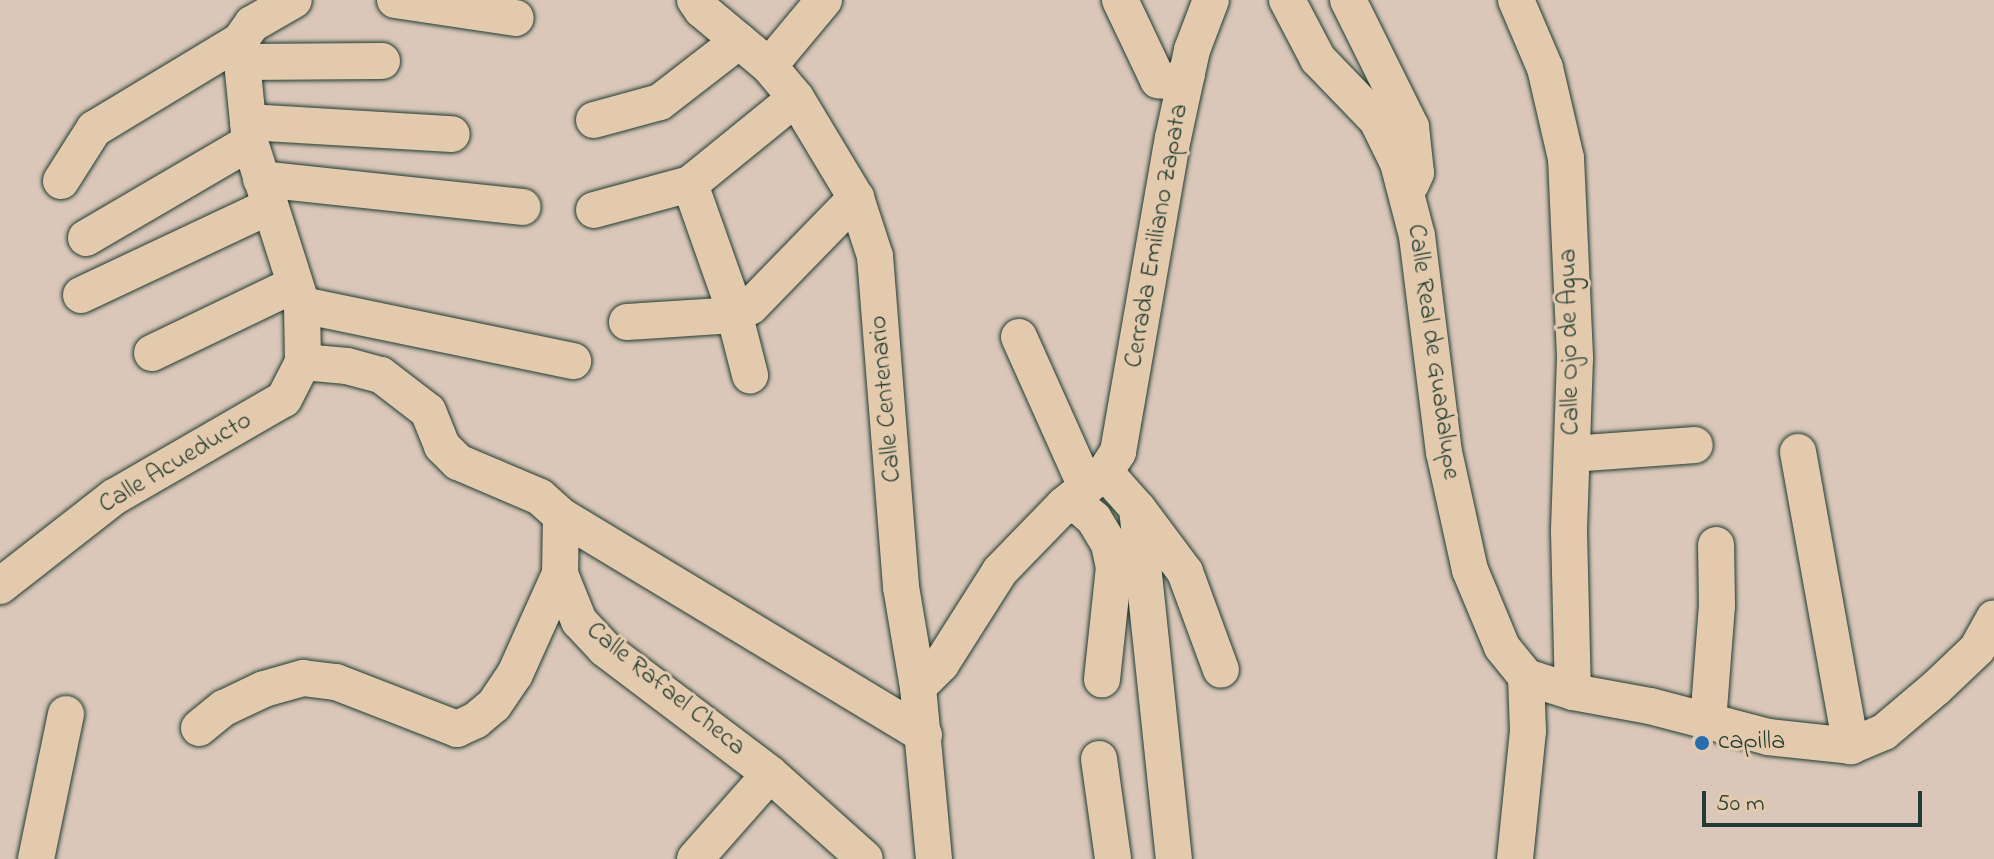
<!DOCTYPE html>
<html>
<head>
<meta charset="utf-8">
<style>
  body { margin:0 }
  #map { position:relative; width:1994px; height:859px; overflow:hidden; background:#dac7b9; font-family:"Indie Flower",sans-serif }
  div>[style] { position:absolute }
  [style*='--x'] { left:calc(var(--x)*1px); top:calc(var(--y)*1px); width:calc(var(--w)*1px); rotate:calc(var(--a)*1deg) }
  .roads { filter:drop-shadow(0 0 2px #1f3d34) drop-shadow(0 0 2px #1f3d34) }
  .street>* { height:36px; margin:-18px; padding:0 18px; transform-origin:18px; border-radius:18px; background:#e4caac }
  .dots>* { width:22px; height:22px; translate:-50% -50%; box-sizing:border-box; border:4px solid #e4caac; border-radius:50% }
  span { translate:-50% -50%; white-space:nowrap; text-align:center; line-height:1.15; -webkit-text-stroke:6px #e4caac; paint-order:stroke }
  .street-label { font-size:26px; color:#1f3d34 }
  .poi-label { font-size:26px; color:#1f3d34 }
  .left { translate:0 -50%; text-align:left }
  .scale { position:absolute; left:1702px; top:791px; width:220px; height:36px; box-sizing:border-box; border:4px solid #1f3d34; border-top:0; padding-left:10px; font-size:24px; line-height:28px; white-space:nowrap; color:#1f3d34; -webkit-text-stroke:6px #e4caac; paint-order:stroke }
</style>
</head>
<body>
<div id="map">
  <div class="roads">
    <div class="street">
      <div style="--x:395;--y:0;--w:122;--a:8.5"></div>
      <div style="--x:695;--y:0;--w:12;--a:55"></div>
      <div style="--x:702;--y:10;--w:87;--a:39.9"></div>
      <div style="--x:769;--y:66;--w:42;--a:49.8"></div>
      <div style="--x:796;--y:98;--w:117;--a:59"></div>
      <div style="--x:856;--y:198;--w:61;--a:71.9"></div>
      <div style="--x:875;--y:256;--w:332;--a:85.5"></div>
      <div style="--x:901;--y:587;--w:101;--a:80.4"></div>
      <div style="--x:918;--y:687;--w:173;--a:84.7"></div>
      <div style="--x:1120;--y:0;--w:89;--a:64.6"></div>
      <div style="--x:1158;--y:80;--w:14;--a:8"></div>
      <div style="--x:1172;--y:82;--w:17;--a:-28"></div>
      <div style="--x:1287;--y:0;--w:67;--a:62.3"></div>
      <div style="--x:1318;--y:59;--w:85;--a:46"></div>
      <div style="--x:1377;--y:120;--w:48;--a:64"></div>
      <div style="--x:1398;--y:163;--w:75;--a:75.4"></div>
      <div style="--x:1417;--y:236;--w:218;--a:82.9"></div>
      <div style="--x:1444;--y:452;--w:121;--a:77.6"></div>
      <div style="--x:1470;--y:570;--w:83;--a:67.4"></div>
      <div style="--x:1502;--y:647;--w:38;--a:51"></div>
      <div style="--x:1526;--y:677;--w:49;--a:17.7"></div>
      <div style="--x:1573;--y:692;--w:78;--a:10.3"></div>
      <div style="--x:1650;--y:706;--w:122;--a:14.7"></div>
      <div style="--x:1768;--y:737;--w:83;--a:6.2"></div>
      <div style="--x:1851;--y:746;--w:36;--a:-23"></div>
      <div style="--x:1884;--y:732;--w:68;--a:-40.2"></div>
      <div style="--x:1936;--y:688;--w:57;--a:-43.6"></div>
      <div style="--x:1977;--y:649;--w:35;--a:-61"></div>
      <div style="--x:1348;--y:0;--w:142;--a:63.6"></div>
      <div style="--x:1411;--y:127;--w:46;--a:83.8"></div>
      <div style="--x:1416;--y:173;--w:12;--a:114"></div>
      <div style="--x:1516;--y:0;--w:74;--a:66.9"></div>
      <div style="--x:1545;--y:68;--w:92;--a:76.9"></div>
      <div style="--x:1566;--y:158;--w:200;--a:87.4"></div>
      <div style="--x:1575;--y:358;--w:173;--a:92"></div>
      <div style="--x:1569;--y:531;--w:161;--a:88.6"></div>
      <div style="--x:242;--y:62;--w:140;--a:-0.4"></div>
      <div style="--x:769;--y:66;--w:86;--a:-50.2"></div>
      <div style="--x:594;--y:120;--w:68;--a:-15.3"></div>
      <div style="--x:660;--y:102;--w:100;--a:-37.7"></div>
      <div style="--x:248;--y:122;--w:204;--a:3.4"></div>
      <div style="--x:261;--y:179;--w:263;--a:6.1"></div>
      <div style="--x:61;--y:181;--w:62;--a:-57.6"></div>
      <div style="--x:94;--y:129;--w:170;--a:-31.1"></div>
      <div style="--x:690;--y:184;--w:120;--a:70.5"></div>
      <div style="--x:730;--y:297;--w:81;--a:75.6"></div>
      <div style="--x:594;--y:210;--w:99;--a:-15.2"></div>
      <div style="--x:690;--y:184;--w:136;--a:-39.1"></div>
      <div style="--x:86;--y:238;--w:190;--a:-30.3"></div>
      <div style="--x:81;--y:295;--w:209;--a:-25.2"></div>
      <div style="--x:302;--y:305;--w:277;--a:11.7"></div>
      <div style="--x:627;--y:322;--w:107;--a:-3.7"></div>
      <div style="--x:734;--y:315;--w:19;--a:-28"></div>
      <div style="--x:751;--y:306;--w:151;--a:-45.8"></div>
      <div style="--x:1019;--y:337;--w:164;--a:65.9"></div>
      <div style="--x:152;--y:353;--w:157;--a:-25.7"></div>
      <div style="--x:303;--y:362;--w:44;--a:5.2"></div>
      <div style="--x:347;--y:366;--w:35;--a:15"></div>
      <div style="--x:381;--y:375;--w:59;--a:37.5"></div>
      <div style="--x:428;--y:411;--w:38;--a:68"></div>
      <div style="--x:442;--y:446;--w:23;--a:45"></div>
      <div style="--x:458;--y:462;--w:89;--a:23.1"></div>
      <div style="--x:540;--y:497;--w:28;--a:42"></div>
      <div style="--x:561;--y:516;--w:424;--a:31.1"></div>
      <div style="--x:1798;--y:452;--w:299;--a:79.8"></div>
      <div style="--x:1572;--y:454;--w:123;--a:-4.2"></div>
      <div style="--x:1105;--y:472;--w:48;--a:48.4"></div>
      <div style="--x:1137;--y:508;--w:353;--a:84"></div>
      <div style="--x:1064;--y:505;--w:15;--a:4"></div>
      <div style="--x:1079;--y:506;--w:20;--a:41"></div>
      <div style="--x:1094;--y:519;--w:29;--a:59"></div>
      <div style="--x:1109;--y:544;--w:24;--a:78"></div>
      <div style="--x:1114;--y:567;--w:113;--a:96.1"></div>
      <div style="--x:1138;--y:509;--w:79;--a:53.3"></div>
      <div style="--x:1185;--y:572;--w:104;--a:69.8"></div>
      <div style="--x:561;--y:516;--w:58;--a:91"></div>
      <div style="--x:560;--y:574;--w:51;--a:68"></div>
      <div style="--x:579;--y:621;--w:38;--a:47"></div>
      <div style="--x:605;--y:649;--w:207;--a:37.1"></div>
      <div style="--x:770;--y:774;--w:127;--a:41.8"></div>
      <div style="--x:0;--y:586;--w:145;--a:-38"></div>
      <div style="--x:114;--y:497;--w:196;--a:-30"></div>
      <div style="--x:284;--y:399;--w:42;--a:-62.8"></div>
      <div style="--x:303;--y:362;--w:57;--a:-91"></div>
      <div style="--x:302;--y:305;--w:171;--a:-107.7"></div>
      <div style="--x:250;--y:142;--w:101;--a:-95.7"></div>
      <div style="--x:240;--y:41;--w:21;--a:-55"></div>
      <div style="--x:252;--y:24;--w:48;--a:-29.7"></div>
      <div style="--x:918;--y:687;--w:33;--a:-45"></div>
      <div style="--x:941;--y:664;--w:110;--a:-57.6"></div>
      <div style="--x:1000;--y:571;--w:92;--a:-45.9"></div>
      <div style="--x:1064;--y:505;--w:53;--a:-38.8"></div>
      <div style="--x:1105;--y:472;--w:24;--a:-57"></div>
      <div style="--x:1118;--y:452;--w:319;--a:-80.1"></div>
      <div style="--x:1173;--y:138;--w:90;--a:-77.8"></div>
      <div style="--x:1192;--y:50;--w:53;--a:-69.2"></div>
      <div style="--x:1708;--y:722;--w:116;--a:-85.6"></div>
      <div style="--x:1717;--y:606;--w:61;--a:-90.9"></div>
      <div style="--x:199;--y:728;--w:32;--a:-39"></div>
      <div style="--x:224;--y:708;--w:44;--a:-25.4"></div>
      <div style="--x:264;--y:689;--w:41;--a:-15.8"></div>
      <div style="--x:303;--y:678;--w:33;--a:7"></div>
      <div style="--x:336;--y:682;--w:130;--a:21.2"></div>
      <div style="--x:457;--y:729;--w:21;--a:-25"></div>
      <div style="--x:476;--y:720;--w:23;--a:-40"></div>
      <div style="--x:494;--y:705;--w:37;--a:-56"></div>
      <div style="--x:515;--y:674;--w:110;--a:-65.8"></div>
      <div style="--x:1099;--y:759;--w:101;--a:82"></div>
      <div style="--x:36;--y:859;--w:148;--a:-78.3"></div>
      <div style="--x:695;--y:859;--w:113;--a:-48.6"></div>
      <div style="--x:1515;--y:859;--w:129;--a:-84.2"></div>
      <div style="--x:1528;--y:731;--w:54;--a:-92.1"></div>
    </div>
  </div>
  <div class="dots">
    <div style="left:1702px;top:743px;background:#1f6fb2"></div>
  </div>
  <div class="street-label">
    <span style="left:1158px;top:236px;rotate:-80deg">Cerrada Emiliano Zapata</span>
    <span style="left:1571px;top:342px;rotate:-91deg">Calle Ojo de Agua</span>
    <span style="left:1432px;top:352px;rotate:82deg">Calle Real de Guadalupe</span>
    <span style="left:887px;top:399px;rotate:-95deg">Calle Centenario</span>
    <span style="left:176px;top:464px;rotate:-31deg">Calle Acueducto</span>
    <span style="left:665px;top:690px;rotate:39deg">Calle Rafael Checa</span>
  </div>
  <div class="poi-label">
    <span class="left" style="left:1718px;top:743px">capilla</span>
  </div>
  <div class="scale">50 m</div>
</div>
</body>
</html>
